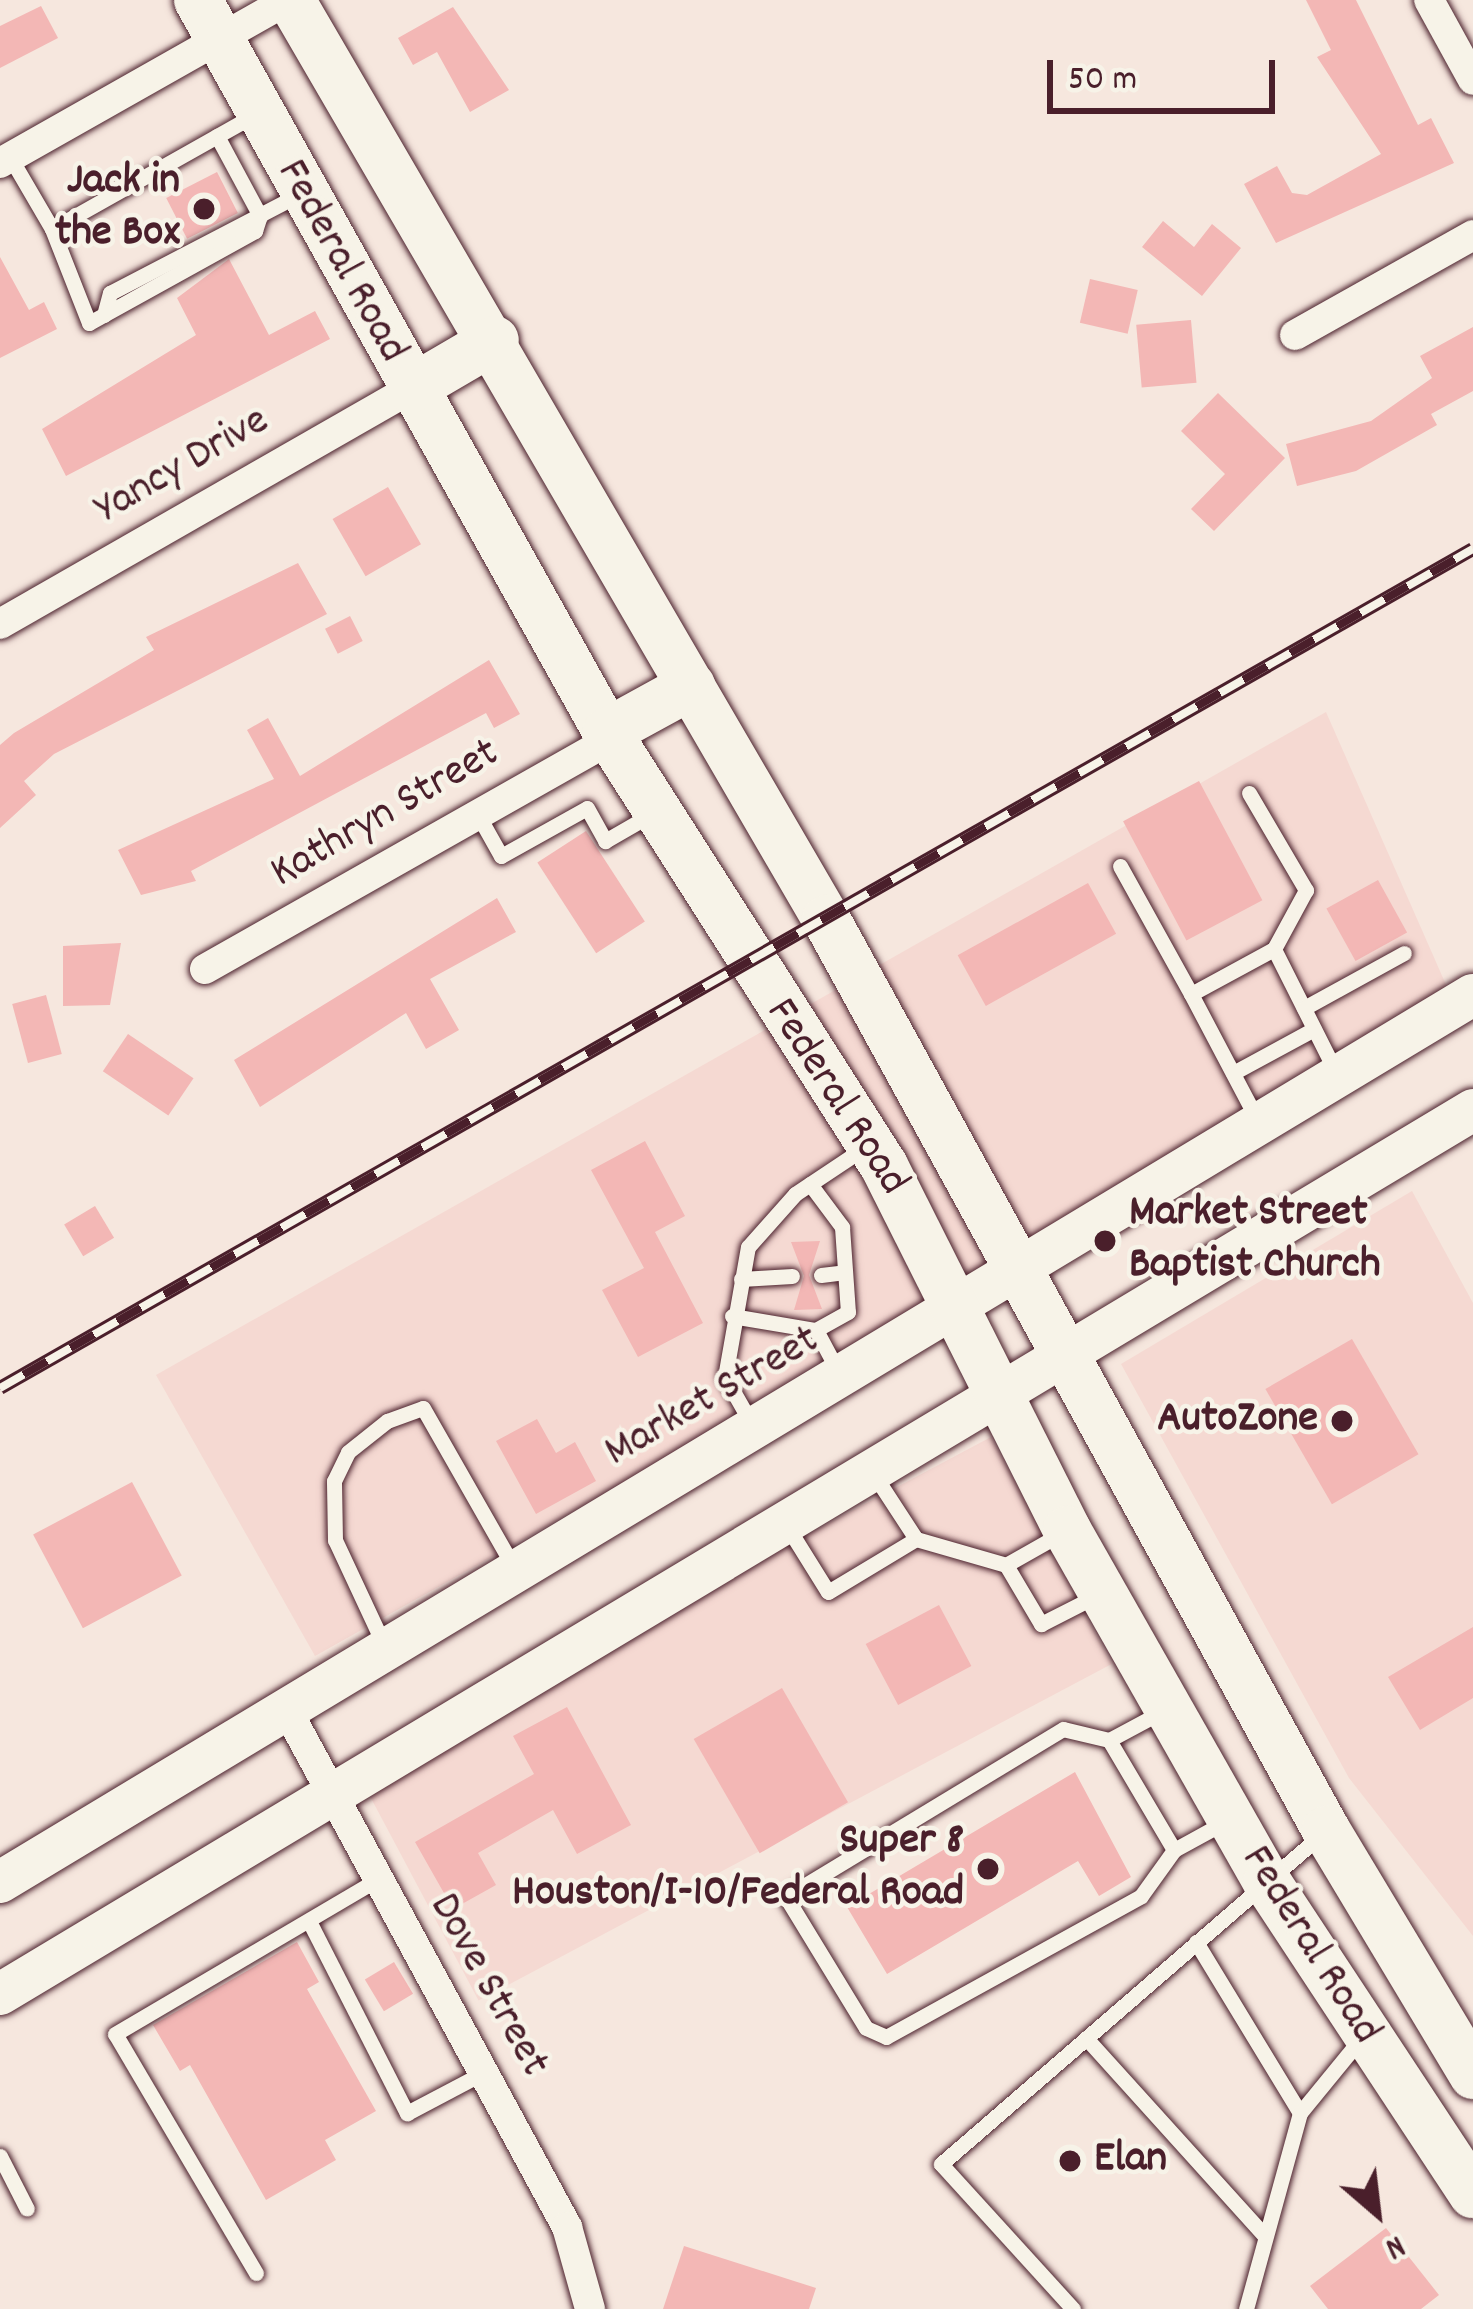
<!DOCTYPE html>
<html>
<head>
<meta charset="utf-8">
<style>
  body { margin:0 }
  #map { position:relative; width:1473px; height:2309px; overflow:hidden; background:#f6e7de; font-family:Dekko,sans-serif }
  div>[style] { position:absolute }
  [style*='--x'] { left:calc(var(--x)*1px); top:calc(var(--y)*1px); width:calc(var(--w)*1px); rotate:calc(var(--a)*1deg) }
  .built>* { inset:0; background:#f5d9d2; transform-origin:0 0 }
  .building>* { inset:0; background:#f3b7b5; transform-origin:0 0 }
  .roads { filter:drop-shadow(0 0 3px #4a1f2b) drop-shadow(0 0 3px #4a1f2b) }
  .lane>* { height:15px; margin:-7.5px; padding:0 7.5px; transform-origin:7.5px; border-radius:7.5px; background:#f7f3e8 }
  .street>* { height:30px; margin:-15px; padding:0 15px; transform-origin:15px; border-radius:15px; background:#f7f3e8 }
  .secondary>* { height:42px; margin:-21px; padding:0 21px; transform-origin:21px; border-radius:21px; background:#f7f3e8 }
  .primary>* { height:48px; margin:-24px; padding:0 24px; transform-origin:24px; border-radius:24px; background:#f7f3e8 }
  .rail>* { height:14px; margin-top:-7px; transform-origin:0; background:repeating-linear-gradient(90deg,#f7f3e8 0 27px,#4a1f2b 0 54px); box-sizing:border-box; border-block:3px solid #4a1f2b }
  .dots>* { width:33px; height:33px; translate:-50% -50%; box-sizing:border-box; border:6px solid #f7f3e8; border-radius:50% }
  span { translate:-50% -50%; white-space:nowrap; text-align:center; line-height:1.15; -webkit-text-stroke:9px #f7f3e8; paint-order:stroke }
  .poi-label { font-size:45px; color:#4a1f2b; font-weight:700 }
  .right { translate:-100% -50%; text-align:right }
  .left { translate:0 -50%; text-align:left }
  .street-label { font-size:45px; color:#4a1f2b }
  .north { position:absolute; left:1317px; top:2153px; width:120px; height:120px; -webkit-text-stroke:9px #f7f3e8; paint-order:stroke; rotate:152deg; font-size:33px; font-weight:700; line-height:48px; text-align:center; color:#4a1f2b }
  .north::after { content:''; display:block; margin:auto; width:42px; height:54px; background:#4a1f2b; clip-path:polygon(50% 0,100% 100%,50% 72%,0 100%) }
  .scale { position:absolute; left:1047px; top:60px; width:228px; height:54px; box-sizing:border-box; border:6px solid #4a1f2b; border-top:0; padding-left:15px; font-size:36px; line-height:42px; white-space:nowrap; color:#4a1f2b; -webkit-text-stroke:9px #f7f3e8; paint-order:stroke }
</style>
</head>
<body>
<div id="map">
  <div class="built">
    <div style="clip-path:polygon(1326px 712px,1447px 987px,918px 1318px,315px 1656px,156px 1375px)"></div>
    <div style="clip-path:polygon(1412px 1191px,1473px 1303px,1473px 1936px,1349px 1778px,1121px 1364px)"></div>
    <div style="left:991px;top:1437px;width:257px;height:717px;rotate:62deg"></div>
  </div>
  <div class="building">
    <div style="clip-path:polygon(1306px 0,1356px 0,1418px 125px,1431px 118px,1454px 163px,1276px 243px,1244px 184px,1277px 166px,1292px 193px,1307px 195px,1381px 154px,1317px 57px,1331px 50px)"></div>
    <div style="clip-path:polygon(41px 6px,58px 38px,0 68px,0 26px)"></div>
    <div style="clip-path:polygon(453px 7px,509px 90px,470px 112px,437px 52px,413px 65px,398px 38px)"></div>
    <div style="left:217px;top:172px;width:46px;height:57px;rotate:63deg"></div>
    <div style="clip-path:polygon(1163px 221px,1194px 247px,1212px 224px,1241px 248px,1202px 296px,1142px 247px)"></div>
    <div style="clip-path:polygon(0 257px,29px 310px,44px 302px,57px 329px,0 358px)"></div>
    <div style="clip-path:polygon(229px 259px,269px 335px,315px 311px,330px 339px,66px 476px,42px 429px,196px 335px,177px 298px)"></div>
    <div style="left:1090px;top:279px;width:49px;height:45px;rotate:13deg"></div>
    <div style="left:1191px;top:320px;width:63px;height:55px;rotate:85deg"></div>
    <div style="clip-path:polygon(1473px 327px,1473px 391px,1431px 414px,1437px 425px,1356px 471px,1297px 486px,1286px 444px,1371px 421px,1432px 378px,1420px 356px)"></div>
    <div style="clip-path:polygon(1218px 393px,1285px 458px,1214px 531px,1191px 509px,1225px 474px,1181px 431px)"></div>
    <div style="left:388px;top:487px;width:66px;height:64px;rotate:60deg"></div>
    <div style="clip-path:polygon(298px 563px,327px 614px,54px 754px,24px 781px,36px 795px,0 828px,0 745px,14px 733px,154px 650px,146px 637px)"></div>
    <div style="left:350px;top:616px;width:28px;height:28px;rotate:63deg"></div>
    <div style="clip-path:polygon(489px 660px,520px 714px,494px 728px,486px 713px,191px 871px,196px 881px,141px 895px,118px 850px,274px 779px,247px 730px,268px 718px,300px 776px)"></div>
    <div style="left:1199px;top:781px;width:135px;height:86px;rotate:62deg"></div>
    <div style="left:586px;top:831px;width:108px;height:58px;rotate:57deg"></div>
    <div style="left:1378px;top:880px;width:60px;height:59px;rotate:61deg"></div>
    <div style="left:1088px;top:883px;width:58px;height:149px;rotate:61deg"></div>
    <div style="clip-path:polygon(497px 898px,516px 932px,430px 979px,459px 1030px,426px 1049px,406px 1013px,260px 1107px,234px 1060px)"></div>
    <div style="clip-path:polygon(121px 943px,110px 1005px,63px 1006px,63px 946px)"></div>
    <div style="left:46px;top:995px;width:61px;height:35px;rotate:75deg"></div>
    <div style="left:128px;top:1034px;width:79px;height:45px;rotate:34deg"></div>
    <div style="clip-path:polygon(645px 1141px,685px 1216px,655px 1232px,703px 1323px,638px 1357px,602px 1290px,644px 1268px,591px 1170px)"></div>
    <div style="left:95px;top:1206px;width:37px;height:36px;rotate:59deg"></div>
    <div style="clip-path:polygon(820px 1241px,809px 1275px,822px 1309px,794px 1310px,804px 1276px,791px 1242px)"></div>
    <div style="left:1352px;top:1339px;width:133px;height:100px;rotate:60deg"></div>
    <div style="clip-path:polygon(537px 1419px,556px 1453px,575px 1442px,596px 1481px,536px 1514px,496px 1441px)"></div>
    <div style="left:132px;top:1482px;width:106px;height:112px;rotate:62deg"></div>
    <div style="left:939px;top:1605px;width:69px;height:83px;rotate:62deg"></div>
    <div style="clip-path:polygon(1473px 1627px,1473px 1698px,1420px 1730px,1388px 1677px)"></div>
    <div style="left:782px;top:1688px;width:132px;height:102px;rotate:60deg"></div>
    <div style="clip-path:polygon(567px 1707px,631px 1825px,577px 1854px,553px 1810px,478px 1853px,496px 1885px,453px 1909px,415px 1842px,534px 1774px,513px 1736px)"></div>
    <div style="clip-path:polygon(1075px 1772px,1131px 1877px,1099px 1896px,1078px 1861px,887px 1974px,847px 1907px)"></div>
    <div style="clip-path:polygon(297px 1942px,319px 1982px,307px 1989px,376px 2111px,325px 2140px,336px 2160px,266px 2200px,190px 2065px,180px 2071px,153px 2025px)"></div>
    <div style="left:394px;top:1962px;width:37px;height:34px;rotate:59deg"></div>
    <div style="clip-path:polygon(1386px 2228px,1439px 2295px,1421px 2309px,1328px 2309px,1310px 2286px)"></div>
    <div style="clip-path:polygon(684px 2246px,816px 2288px,809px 2309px,663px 2309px)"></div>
  </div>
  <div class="roads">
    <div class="lane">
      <div style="--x:217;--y:136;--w:91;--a:61.7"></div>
      <div style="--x:10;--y:157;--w:83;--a:59.7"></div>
      <div style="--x:52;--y:229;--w:234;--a:-29.4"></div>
      <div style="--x:52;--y:229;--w:101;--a:68.5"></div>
      <div style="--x:89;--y:323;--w:190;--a:-29"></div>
      <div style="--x:255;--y:231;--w:16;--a:-72"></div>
      <div style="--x:104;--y:315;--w:23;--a:-75"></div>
      <div style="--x:110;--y:293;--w:214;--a:-27.5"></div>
      <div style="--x:1249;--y:793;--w:113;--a:59.6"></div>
      <div style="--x:1306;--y:890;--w:67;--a:118.5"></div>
      <div style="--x:1274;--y:949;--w:140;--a:63.3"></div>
      <div style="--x:478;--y:815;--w:47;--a:60.7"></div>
      <div style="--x:501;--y:856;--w:98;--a:-29.2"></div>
      <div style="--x:587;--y:808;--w:38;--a:61"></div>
      <div style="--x:605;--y:841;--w:54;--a:-29.9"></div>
      <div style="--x:1120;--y:866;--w:146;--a:61"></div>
      <div style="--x:1191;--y:994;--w:94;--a:-28.5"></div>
      <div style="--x:1191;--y:994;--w:141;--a:62.2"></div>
      <div style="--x:1304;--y:1008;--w:114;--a:-28.8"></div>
      <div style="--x:1233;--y:1073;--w:92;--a:-28.5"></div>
      <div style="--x:810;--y:1184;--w:54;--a:53.3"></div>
      <div style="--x:842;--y:1227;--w:85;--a:86"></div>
      <div style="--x:848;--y:1312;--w:37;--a:151"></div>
      <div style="--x:821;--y:1275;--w:24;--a:-7"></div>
      <div style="--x:741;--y:1279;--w:51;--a:-3.4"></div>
      <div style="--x:732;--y:1316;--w:85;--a:9.5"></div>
      <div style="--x:816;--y:1330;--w:49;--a:61.9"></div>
      <div style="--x:754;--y:1428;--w:59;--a:-119.6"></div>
      <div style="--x:725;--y:1377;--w:132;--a:-80"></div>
      <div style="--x:748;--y:1247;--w:71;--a:-48.4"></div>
      <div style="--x:795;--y:1194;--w:87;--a:-33.7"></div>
      <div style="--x:785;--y:1523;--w:81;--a:58.1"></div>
      <div style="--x:828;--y:1592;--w:103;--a:-31.1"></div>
      <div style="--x:916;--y:1539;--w:79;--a:-123.1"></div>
      <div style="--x:1064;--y:1532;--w:67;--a:150.4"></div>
      <div style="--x:1006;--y:1565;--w:69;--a:59.3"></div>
      <div style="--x:1041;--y:1624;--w:62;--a:-27"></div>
      <div style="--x:916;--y:1539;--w:94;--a:16.1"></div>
      <div style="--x:384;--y:1645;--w:116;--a:-115"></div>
      <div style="--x:335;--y:1540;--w:59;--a:-91"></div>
      <div style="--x:334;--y:1481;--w:32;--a:-64"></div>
      <div style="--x:348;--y:1452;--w:50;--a:-38.5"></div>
      <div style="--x:387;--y:1421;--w:38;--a:-20"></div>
      <div style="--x:423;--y:1408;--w:185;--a:60.3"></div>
      <div style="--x:1165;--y:1710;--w:64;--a:151.8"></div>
      <div style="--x:1109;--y:1740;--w:128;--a:59.4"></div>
      <div style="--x:1174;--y:1850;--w:60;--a:-28.7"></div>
      <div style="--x:1109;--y:1740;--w:47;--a:-166.6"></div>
      <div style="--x:1063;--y:1729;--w:324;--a:148.8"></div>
      <div style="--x:786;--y:1897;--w:153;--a:58.6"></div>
      <div style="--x:866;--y:2028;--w:22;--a:24"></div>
      <div style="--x:886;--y:2037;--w:291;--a:-28.9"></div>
      <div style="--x:1141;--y:1896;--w:57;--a:-54.3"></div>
      <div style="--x:309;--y:1921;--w:216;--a:63"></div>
      <div style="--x:407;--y:2113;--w:86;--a:-27.8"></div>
      <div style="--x:1196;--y:1942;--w:200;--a:58.7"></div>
      <div style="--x:1086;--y:2038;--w:267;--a:47.9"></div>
      <div style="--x:0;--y:2156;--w:59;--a:63"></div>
      <div style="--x:256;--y:2273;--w:277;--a:-120.5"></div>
      <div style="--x:115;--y:2034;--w:305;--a:-30.5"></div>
      <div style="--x:1073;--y:2309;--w:196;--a:-132.3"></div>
      <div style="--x:941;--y:2164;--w:503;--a:-40.89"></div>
      <div style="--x:1246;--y:2309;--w:203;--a:-74.6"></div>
      <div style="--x:1300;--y:2113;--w:99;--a:-50.7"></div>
    </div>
    <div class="street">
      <div style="--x:1429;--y:0;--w:91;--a:61.2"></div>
      <div style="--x:0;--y:163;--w:331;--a:-29.5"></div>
      <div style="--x:1295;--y:335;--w:204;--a:-29.3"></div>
      <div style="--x:0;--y:624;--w:473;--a:-29.8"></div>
      <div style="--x:205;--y:969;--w:467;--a:-29.5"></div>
      <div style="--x:288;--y:1712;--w:586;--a:61.55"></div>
      <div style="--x:567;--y:2227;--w:85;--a:74.3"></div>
    </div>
    <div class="secondary">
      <div style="--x:0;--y:1882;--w:1719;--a:-31.06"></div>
      <div style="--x:0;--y:1994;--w:1718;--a:-30.97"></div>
    </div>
    <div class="primary">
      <div style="--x:198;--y:0;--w:839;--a:60.81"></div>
      <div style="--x:607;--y:732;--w:515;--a:57.45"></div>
      <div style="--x:884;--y:1166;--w:407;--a:63.3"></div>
      <div style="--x:1067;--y:1530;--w:405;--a:60.4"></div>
      <div style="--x:1267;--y:1882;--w:374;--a:56.6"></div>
      <div style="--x:291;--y:0;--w:1063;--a:59.79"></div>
      <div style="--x:826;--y:919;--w:1039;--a:61.24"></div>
      <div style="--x:1326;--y:1830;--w:286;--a:59"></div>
      <div style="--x:411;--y:389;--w:97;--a:-30.3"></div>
      <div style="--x:607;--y:732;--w:96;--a:-28.7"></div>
    </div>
  </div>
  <div class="rail">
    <div style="--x:0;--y:1388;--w:1695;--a:-29.67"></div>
  </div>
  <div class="dots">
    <div style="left:204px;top:209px;background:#4a1f2b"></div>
    <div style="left:1105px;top:1241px;background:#4a1f2b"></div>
    <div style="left:1342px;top:1421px;background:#4a1f2b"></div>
    <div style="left:988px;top:1869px;background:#4a1f2b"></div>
    <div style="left:1070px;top:2161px;background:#4a1f2b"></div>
  </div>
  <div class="poi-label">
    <span class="right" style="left:180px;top:209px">Jack in<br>the Box</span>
    <span class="left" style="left:1129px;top:1241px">Market Street<br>Baptist Church</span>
    <span class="right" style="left:1318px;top:1421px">AutoZone</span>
    <span class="right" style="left:964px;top:1869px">Super 8<br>Houston/I-10/Federal Road</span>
    <span class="left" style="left:1094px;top:2161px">Elan</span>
  </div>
  <div class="street-label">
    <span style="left:340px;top:262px;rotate:61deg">Federal Road</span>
    <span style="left:183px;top:467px;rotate:-30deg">Yancy Drive</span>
    <span style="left:386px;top:815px;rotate:-30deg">Kathryn Street</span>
    <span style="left:835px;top:1098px;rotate:57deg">Federal Road</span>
    <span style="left:713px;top:1398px;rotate:-30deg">Market Street</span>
    <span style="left:1309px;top:1946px;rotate:58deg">Federal Road</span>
    <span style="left:487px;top:1986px;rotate:61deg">Dove Street</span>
  </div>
  <div class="north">N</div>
  <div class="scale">50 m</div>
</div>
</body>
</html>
